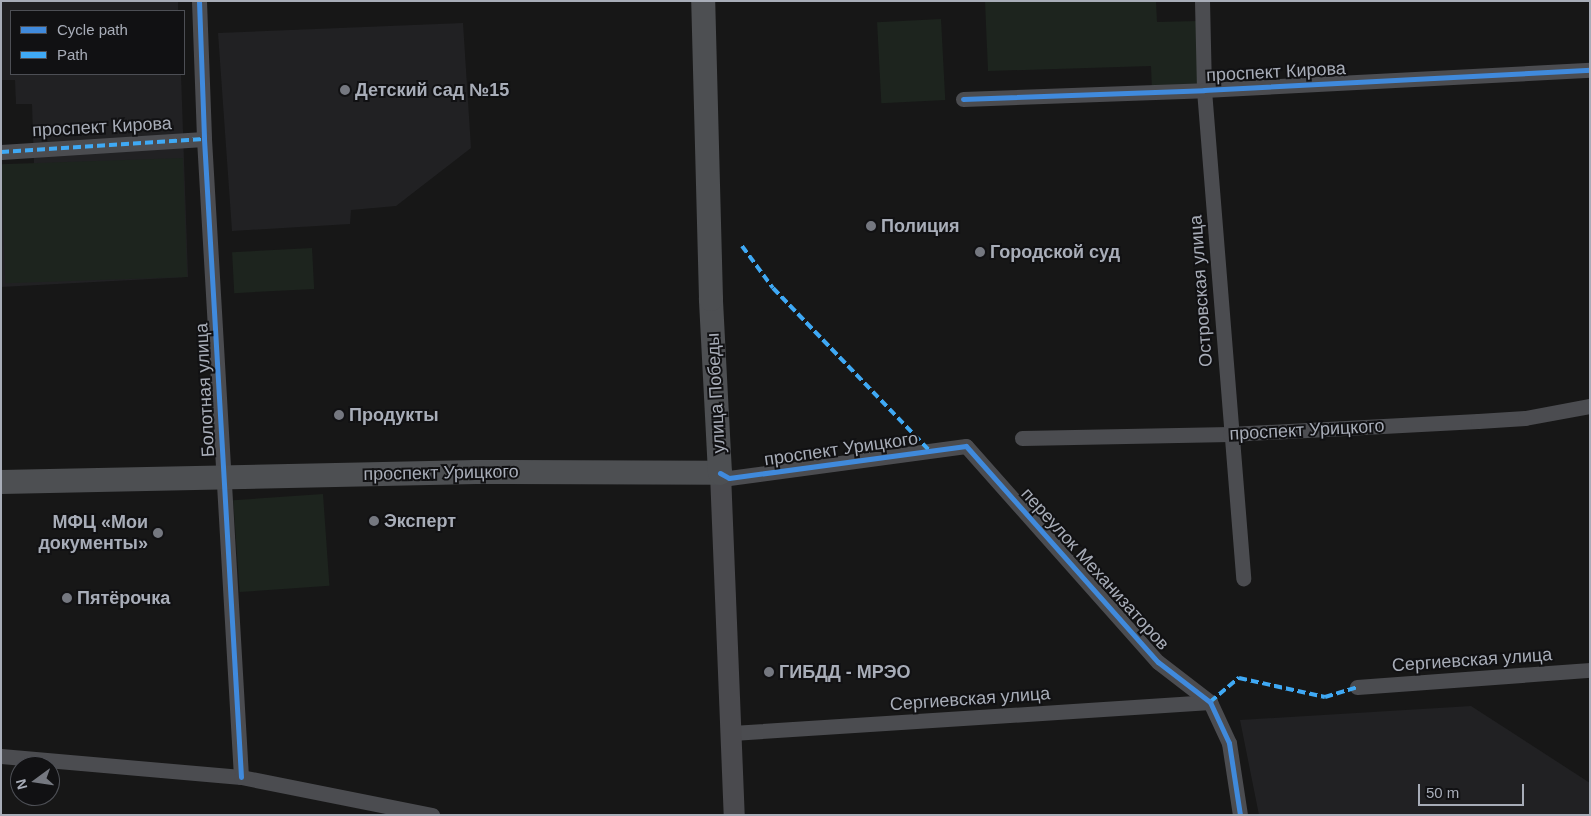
<!DOCTYPE html>
<html>
<head>
<meta charset="utf-8">
<style>
  body { margin:0 }
  #map { position:relative; width:1591px; height:816px; overflow:hidden; background:#171717; font-family:Arial,sans-serif }
  div>[style] { position:absolute }
  [style*='--x'] { left:calc(var(--x)*1px); top:calc(var(--y)*1px); width:calc(var(--w)*1px); rotate:calc(var(--a)*1deg) }
  .built>* { inset:0; background:#212123 }
  .green>* { inset:0; background:#1d241e; transform-origin:0 0 }
  .street>* { height:15px; margin:-7.5px; padding:0 7.5px; transform-origin:7.5px; border-radius:7.5px; background:#4b4c50 }
  .secondary>* { height:21px; margin:-10.5px; padding:0 10.5px; transform-origin:10.5px; border-radius:10.5px; background:#4a4a4e }
  .primary>* { height:24px; margin:-12px; padding:0 12px; transform-origin:12px; border-radius:12px; background:#4d4f52 }
  .quiet>* { height:4px; margin-top:-2px; transform-origin:0; background:repeating-linear-gradient(90deg,#3fa9f5 0 8px,transparent 0 12px) }
  .cycleway>* { height:5px; margin:-2.5px; padding:0 2.5px; transform-origin:2.5px; border-radius:2.5px; background:#408adc }
  .dots>* { width:14px; height:14px; translate:-50% -50%; box-sizing:border-box; border:2px solid #111113; border-radius:50% }
  span { translate:-50% -50%; white-space:nowrap; text-align:center; line-height:1.15; -webkit-text-stroke:4px #111113; paint-order:stroke }
  .street-label { font-size:18px; color:#a8adb8 }
  .poi-label { font-size:18px; color:#a8adb8; font-weight:700 }
  .left { translate:0 -50%; text-align:left }
  .right { translate:-100% -50%; text-align:right }
  .frame { position:absolute; inset:0; border:2px solid #a8adb8; pointer-events:none }
  .legend { position:absolute; left:10px; top:10px; width:175px; height:65px; box-sizing:border-box; background:#111113; border:1px solid #4d4f55; margin:0; padding:6px 9px; list-style:none; font-size:15px; color:#a8adb8 }
  .legend li { display:flex; align-items:center; gap:10px; height:25px }
  .legend b { width:25px; border:1px solid #4d4f55 }
  .north { position:absolute; left:10px; top:756px; width:50px; height:50px; box-sizing:border-box; background:#111113; border:1px solid #4d4f55; border-radius:50%; rotate:256deg; font-size:14px; font-weight:700; line-height:20px; text-align:center; color:#a8adb8 }
  .north::after { content:''; display:block; margin:auto; width:18px; height:22px; background:#757880; clip-path:polygon(50% 0,100% 100%,50% 72%,0 100%) }
  .scale { position:absolute; left:1418px; top:784px; width:106px; height:22px; box-sizing:border-box; border:2px solid #a8adb8; border-top:0; padding-left:6px; font-size:15px; line-height:18px; white-space:nowrap; color:#a8adb8; -webkit-text-stroke:4px #111113; paint-order:stroke }
</style>
</head>
<body>
<div id="map">
  <div class="built">
    <div style="clip-path:polygon(1px 1px,178px 1px,178px 11px,11px 11px,11px 74px,181px 74px,188px 277px,1px 287px,1px 167px,34px 165px,32px 104px,16px 104px,15px 80px,1px 80px)"></div>
    <div style="clip-path:polygon(463px 23px,471px 148px,396px 206px,351px 210px,350px 224px,232px 231px,218px 33px)"></div>
    <div style="clip-path:polygon(1471px 706px,1590px 783px,1590px 815px,1259px 815px,1240px 720px)"></div>
  </div>
  <div class="green">
    <div style="clip-path:polygon(985px 1px,1156px 1px,1157px 22px,1198px 21px,1200px 90px,1152px 92px,1151px 66px,988px 71px)"></div>
    <div style="left:941px;top:19px;width:81px;height:64px;rotate:87deg"></div>
    <div style="left:183px;top:158px;width:119px;height:182px;rotate:88deg"></div>
    <div style="left:312px;top:248px;width:41px;height:80px;rotate:87deg"></div>
    <div style="left:323px;top:494px;width:92px;height:90px;rotate:86deg"></div>
  </div>
  <div class="street">
    <div style="--x:199;--y:1;--w:138;--a:87.9"></div>
    <div style="--x:204;--y:139;--w:639;--a:86.68"></div>
    <div style="--x:1202;--y:1;--w:89;--a:88.7"></div>
    <div style="--x:1204;--y:90;--w:490;--a:85.4"></div>
    <div style="--x:963;--y:99;--w:241;--a:-2.1"></div>
    <div style="--x:1204;--y:90;--w:387;--a:-3"></div>
    <div style="--x:1;--y:152;--w:203;--a:-3.7"></div>
    <div style="--x:1022;--y:438;--w:208;--a:-1.1"></div>
    <div style="--x:1230;--y:434;--w:248;--a:-3"></div>
    <div style="--x:1478;--y:421;--w:47;--a:-3.7"></div>
    <div style="--x:1525;--y:418;--w:66;--a:-10.5"></div>
    <div style="--x:720;--y:473;--w:10;--a:29"></div>
    <div style="--x:729;--y:478;--w:239;--a:-7.7"></div>
    <div style="--x:966;--y:446;--w:289;--a:48.4"></div>
    <div style="--x:1158;--y:662;--w:66;--a:37.6"></div>
    <div style="--x:1210;--y:702;--w:45;--a:65.1"></div>
    <div style="--x:1229;--y:743;--w:73;--a:81.3"></div>
    <div style="--x:1357;--y:687;--w:234;--a:-4.2"></div>
    <div style="--x:732;--y:733;--w:479;--a:-3.7"></div>
    <div style="--x:1;--y:756;--w:241;--a:5"></div>
    <div style="--x:241;--y:777;--w:195;--a:11.3"></div>
  </div>
  <div class="secondary">
    <div style="--x:720;--y:473;--w:342;--a:87.7"></div>
  </div>
  <div class="primary">
    <div style="--x:1;--y:482;--w:475;--a:-1.2"></div>
    <div style="--x:476;--y:472;--w:244;--a:0.2"></div>
    <div style="--x:720;--y:473;--w:174;--a:-93"></div>
    <div style="--x:711;--y:299;--w:298;--a:-91.5"></div>
  </div>
  <div class="quiet">
    <div style="--x:1;--y:152;--w:203;--a:-3.7"></div>
    <div style="--x:742;--y:246;--w:52;--a:53.6"></div>
    <div style="--x:773;--y:288;--w:226;--a:46.1"></div>
    <div style="--x:1210;--y:702;--w:38;--a:-40"></div>
    <div style="--x:1239;--y:678;--w:88;--a:12.5"></div>
    <div style="--x:1325;--y:697;--w:34;--a:-17"></div>
  </div>
  <div class="cycleway">
    <div style="--x:199;--y:1;--w:138;--a:87.9"></div>
    <div style="--x:204;--y:139;--w:639;--a:86.68"></div>
    <div style="--x:963;--y:99;--w:241;--a:-2.1"></div>
    <div style="--x:1204;--y:90;--w:387;--a:-3"></div>
    <div style="--x:720;--y:473;--w:10;--a:29"></div>
    <div style="--x:729;--y:478;--w:239;--a:-7.7"></div>
    <div style="--x:966;--y:446;--w:289;--a:48.4"></div>
    <div style="--x:1158;--y:662;--w:66;--a:37.6"></div>
    <div style="--x:1210;--y:702;--w:45;--a:65.1"></div>
    <div style="--x:1229;--y:743;--w:73;--a:81.3"></div>
  </div>
  <div class="dots">
    <div style="left:345px;top:90px;background:#757880"></div>
    <div style="left:871px;top:226px;background:#757880"></div>
    <div style="left:980px;top:252px;background:#757880"></div>
    <div style="left:339px;top:415px;background:#757880"></div>
    <div style="left:374px;top:521px;background:#757880"></div>
    <div style="left:158px;top:533px;background:#757880"></div>
    <div style="left:67px;top:598px;background:#757880"></div>
    <div style="left:769px;top:672px;background:#757880"></div>
  </div>
  <div class="street-label">
    <span style="left:1276px;top:72px;rotate:-3deg">проспект Кирова</span>
    <span style="left:102px;top:127px;rotate:-3deg">проспект Кирова</span>
    <span style="left:1201px;top:291px;rotate:-94deg">Островская улица</span>
    <span style="left:205px;top:390px;rotate:-93deg">Болотная улица</span>
    <span style="left:716px;top:393px;rotate:-93deg">улица Победы</span>
    <span style="left:1307px;top:430px;rotate:-3deg">проспект Урицкого</span>
    <span style="left:841px;top:449px;rotate:-8deg">проспект Урицкого</span>
    <span style="left:441px;top:473px;rotate:-1deg">проспект Урицкого</span>
    <span style="left:1095px;top:569px;rotate:48deg">переулок Механизаторов</span>
    <span style="left:1472px;top:660px;rotate:-4deg">Сергиевская улица</span>
    <span style="left:970px;top:699px;rotate:-4deg">Сергиевская улица</span>
  </div>
  <div class="poi-label">
    <span class="left" style="left:355px;top:90px">Детский сад №15</span>
    <span class="left" style="left:881px;top:226px">Полиция</span>
    <span class="left" style="left:990px;top:252px">Городской суд</span>
    <span class="left" style="left:349px;top:415px">Продукты</span>
    <span class="left" style="left:384px;top:521px">Эксперт</span>
    <span class="right" style="left:148px;top:533px">МФЦ «Мои<br>документы»</span>
    <span class="left" style="left:77px;top:598px">Пятёрочка</span>
    <span class="left" style="left:779px;top:672px">ГИБДД - МРЭО</span>
  </div>
  <div class="frame"></div>
  <ul class="legend">
  <li><b style="height:6px;background:#408adc"></b>Cycle path</li>
  <li><b style="height:6px;background:#3fa9f5"></b>Path</li>
  </ul>
  <div class="north">N</div>
  <div class="scale">50 m</div>
</div>
</body>
</html>
